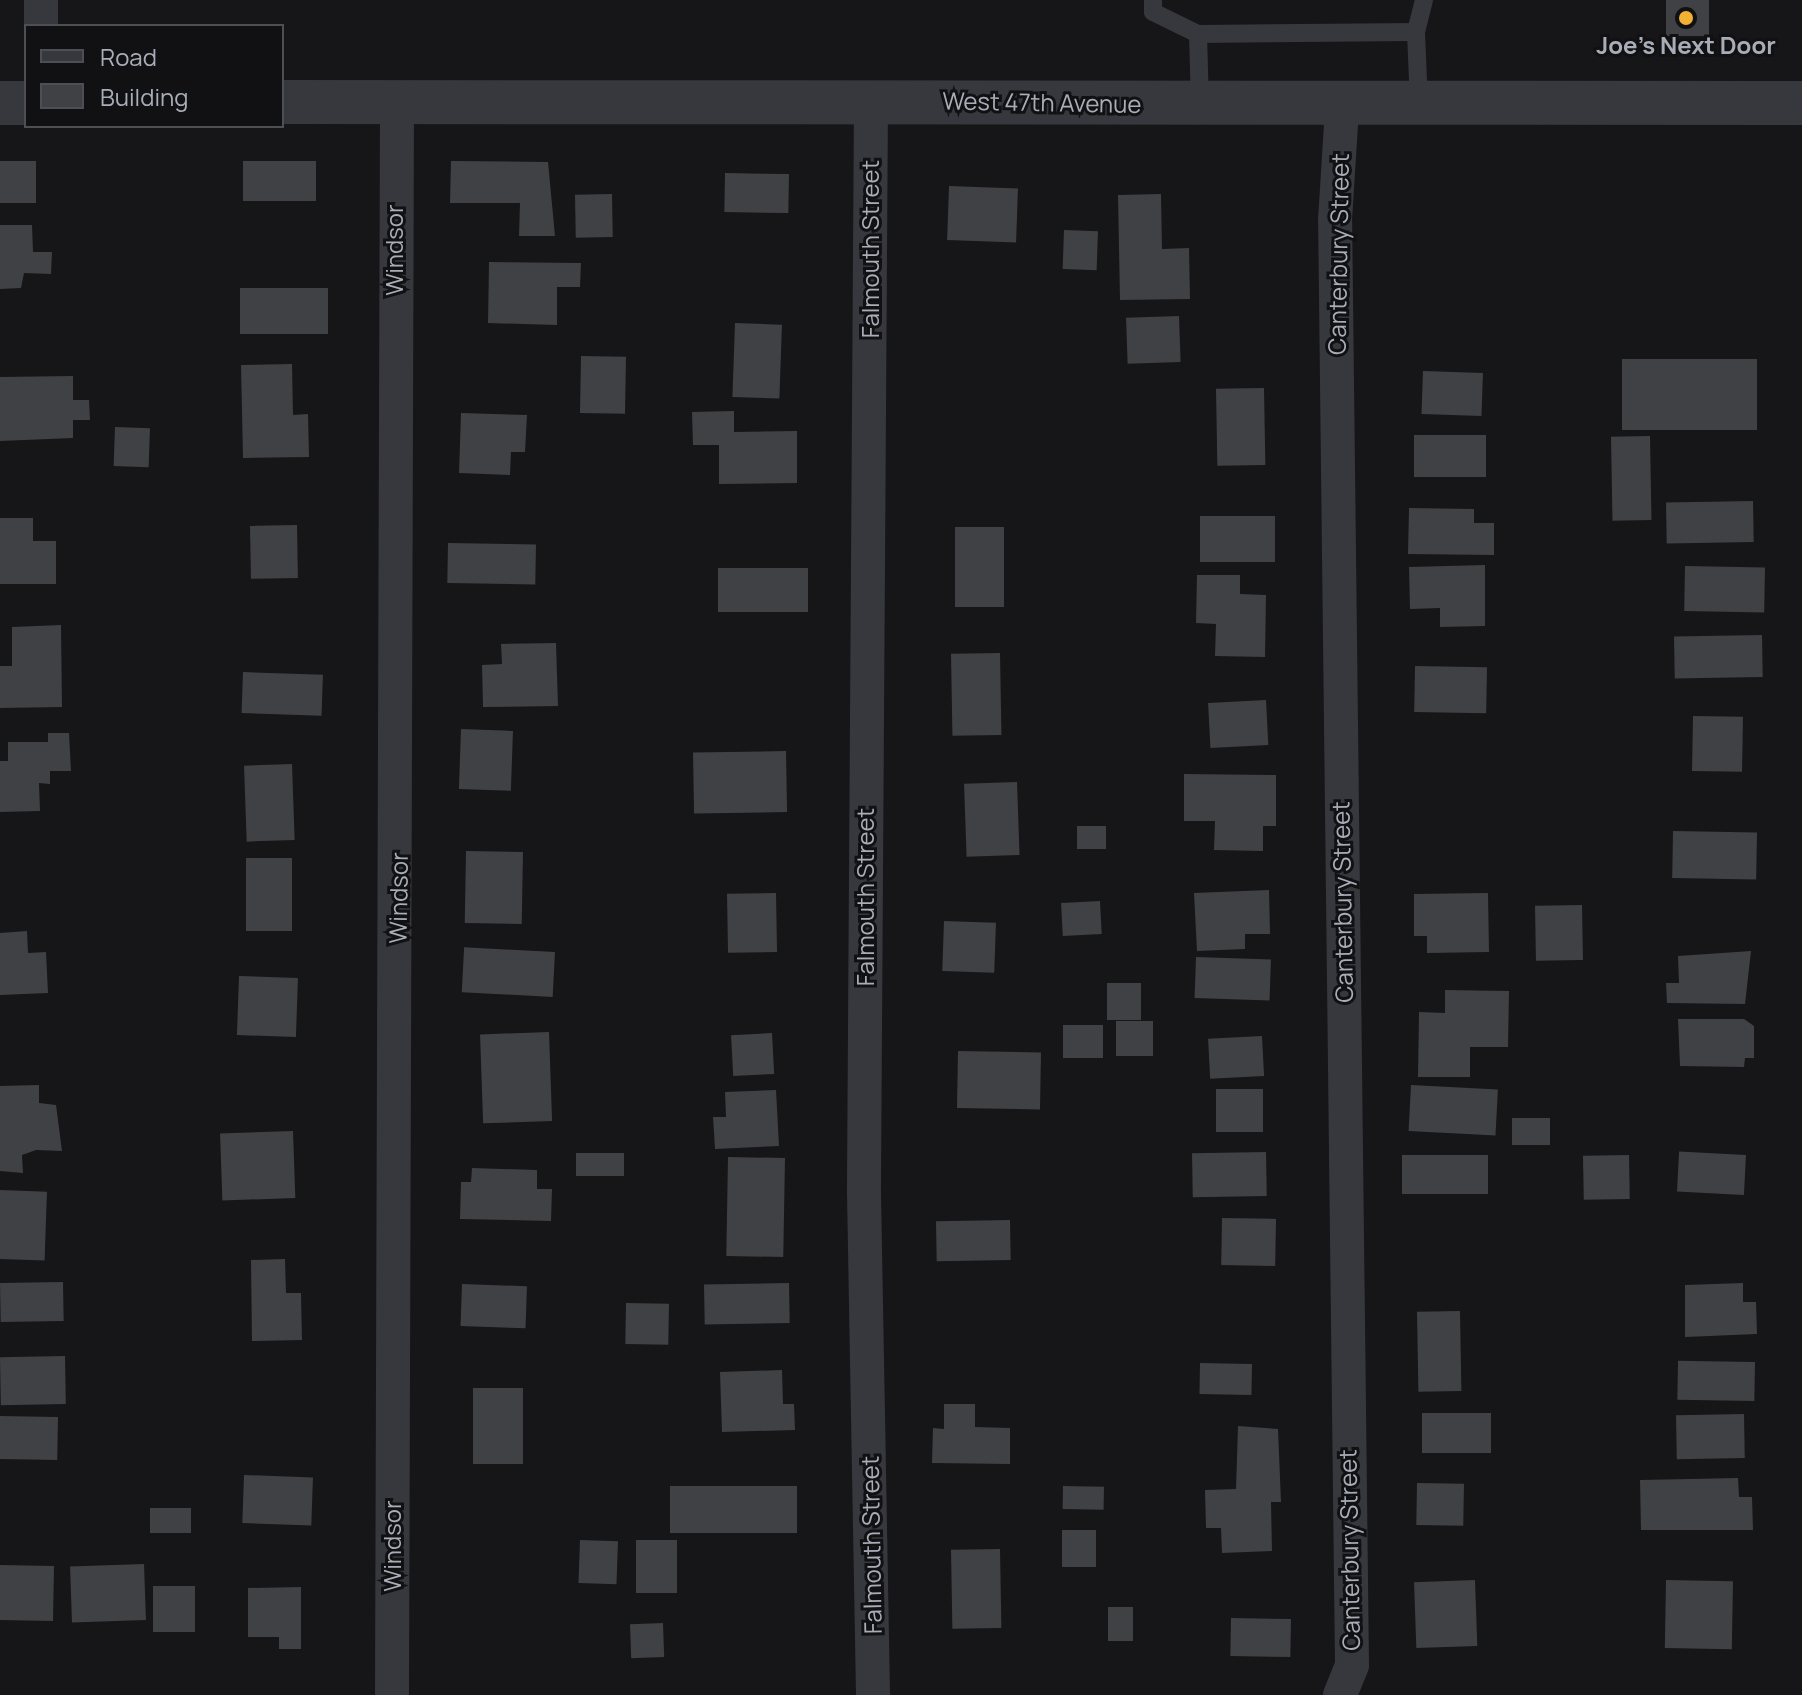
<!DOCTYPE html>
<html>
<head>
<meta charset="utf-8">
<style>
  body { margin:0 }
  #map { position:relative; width:1802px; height:1695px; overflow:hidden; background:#161618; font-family:Manrope,sans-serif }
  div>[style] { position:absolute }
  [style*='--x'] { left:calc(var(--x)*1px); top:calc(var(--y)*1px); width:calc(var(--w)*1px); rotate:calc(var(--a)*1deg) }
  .building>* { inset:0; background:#404145; transform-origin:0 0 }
  .service>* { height:18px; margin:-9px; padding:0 9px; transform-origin:9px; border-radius:9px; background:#37383d }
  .minor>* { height:34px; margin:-17px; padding:0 17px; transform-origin:17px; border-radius:17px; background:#37383d }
  .tertiary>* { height:44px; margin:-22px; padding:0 22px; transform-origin:22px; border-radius:22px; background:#37383d }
  .dots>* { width:22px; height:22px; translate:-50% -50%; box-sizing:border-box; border:4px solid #111113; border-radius:50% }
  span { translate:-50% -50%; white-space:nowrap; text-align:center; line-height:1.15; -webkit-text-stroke:6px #111113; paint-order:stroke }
  .poi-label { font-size:24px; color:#a8adb8; font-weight:700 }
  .street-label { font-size:24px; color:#a8adb8 }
  .legend { position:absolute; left:24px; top:24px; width:260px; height:104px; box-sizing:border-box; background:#111113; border:2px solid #4d4f55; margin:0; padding:10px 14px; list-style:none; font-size:24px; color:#a8adb8 }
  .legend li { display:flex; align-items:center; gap:16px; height:40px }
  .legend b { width:40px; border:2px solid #4d4f55 }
</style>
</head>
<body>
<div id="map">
  <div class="building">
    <div style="left:1666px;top:0;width:43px;height:36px"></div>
    <div style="left:0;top:161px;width:36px;height:42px"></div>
    <div style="left:243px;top:161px;width:73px;height:40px"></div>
    <div style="clip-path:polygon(451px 161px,548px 162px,555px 236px,519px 236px,520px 203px,450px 203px)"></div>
    <div style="left:725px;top:173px;width:64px;height:39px;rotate:1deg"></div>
    <div style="left:949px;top:186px;width:69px;height:54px;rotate:2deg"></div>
    <div style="left:612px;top:194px;width:43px;height:37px;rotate:89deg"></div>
    <div style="clip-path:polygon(1161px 194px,1162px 249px,1189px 248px,1190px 299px,1120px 300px,1118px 195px)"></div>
    <div style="clip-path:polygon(0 225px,32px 225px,33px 252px,52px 252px,51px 274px,24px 273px,21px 288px,0 289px)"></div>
    <div style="left:1064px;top:230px;width:34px;height:39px;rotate:2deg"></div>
    <div style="clip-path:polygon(489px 262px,581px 263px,580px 287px,557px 287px,557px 325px,488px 323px)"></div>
    <div style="left:240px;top:288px;width:88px;height:46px"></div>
    <div style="left:1179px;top:316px;width:46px;height:53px;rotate:88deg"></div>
    <div style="left:735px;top:323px;width:47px;height:74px;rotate:2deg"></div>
    <div style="left:581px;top:356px;width:45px;height:57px;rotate:1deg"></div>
    <div style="left:1622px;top:359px;width:135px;height:71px"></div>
    <div style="clip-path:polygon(292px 364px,293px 415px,308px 414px,309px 457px,243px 458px,241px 365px)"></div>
    <div style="left:1423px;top:371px;width:60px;height:43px;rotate:2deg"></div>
    <div style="clip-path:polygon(73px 376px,73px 400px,89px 400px,90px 420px,73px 420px,73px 438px,0 441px,0 377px)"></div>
    <div style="left:1264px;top:388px;width:77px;height:48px;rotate:89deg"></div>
    <div style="clip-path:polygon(734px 411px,734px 432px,797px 431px,797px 483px,719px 484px,719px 445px,693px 445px,692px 412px)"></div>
    <div style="clip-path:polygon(461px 413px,527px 415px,525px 452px,511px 452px,510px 475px,459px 473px)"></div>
    <div style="left:115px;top:427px;width:35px;height:39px;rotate:2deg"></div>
    <div style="left:1414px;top:435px;width:72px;height:42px"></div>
    <div style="left:1650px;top:436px;width:84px;height:39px;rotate:89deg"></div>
    <div style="left:1753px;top:501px;width:41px;height:87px;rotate:89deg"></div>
    <div style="clip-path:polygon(1409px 508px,1474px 509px,1474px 523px,1494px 523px,1494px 555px,1408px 554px)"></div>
    <div style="left:1275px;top:516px;width:46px;height:75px;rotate:90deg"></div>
    <div style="clip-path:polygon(0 518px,33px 518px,33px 541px,56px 541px,56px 584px,0 584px)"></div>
    <div style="left:297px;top:525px;width:53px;height:47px;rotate:89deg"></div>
    <div style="left:955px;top:527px;width:49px;height:80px"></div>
    <div style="left:448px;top:543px;width:88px;height:40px;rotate:1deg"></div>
    <div style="clip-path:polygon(1485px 565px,1485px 626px,1440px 627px,1440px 608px,1410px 609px,1409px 567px)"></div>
    <div style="left:1685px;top:566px;width:80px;height:45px;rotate:1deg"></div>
    <div style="left:808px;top:568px;width:44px;height:90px;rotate:90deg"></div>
    <div style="clip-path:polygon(1197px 575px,1240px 575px,1240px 594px,1266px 595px,1265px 657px,1215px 656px,1216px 624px,1196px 623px)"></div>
    <div style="clip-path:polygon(61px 625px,62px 707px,0 708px,0 666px,12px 666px,12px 627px)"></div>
    <div style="left:1762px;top:635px;width:42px;height:88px;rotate:89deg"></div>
    <div style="clip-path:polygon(556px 643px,558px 706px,483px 707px,482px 665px,502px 664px,501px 644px)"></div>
    <div style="left:1000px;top:653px;width:82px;height:49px;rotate:89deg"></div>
    <div style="left:1415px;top:666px;width:72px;height:46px;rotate:1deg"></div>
    <div style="left:243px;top:672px;width:80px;height:41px;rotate:2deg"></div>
    <div style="left:1266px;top:700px;width:45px;height:58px;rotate:87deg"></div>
    <div style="left:1693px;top:716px;width:50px;height:55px;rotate:1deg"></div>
    <div style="left:461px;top:729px;width:52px;height:60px;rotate:2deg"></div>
    <div style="clip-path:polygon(48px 733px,69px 733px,71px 771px,50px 771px,50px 784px,39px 783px,40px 811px,0 812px,0 761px,8px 761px,8px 742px,48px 742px)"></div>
    <div style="left:786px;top:751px;width:61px;height:93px;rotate:89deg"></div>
    <div style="left:292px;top:764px;width:76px;height:48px;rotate:88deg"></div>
    <div style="clip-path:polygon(1184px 774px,1276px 775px,1276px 826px,1263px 826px,1263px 851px,1214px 850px,1215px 821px,1184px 821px)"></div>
    <div style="left:1017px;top:782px;width:73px;height:53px;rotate:88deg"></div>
    <div style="left:1077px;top:826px;width:29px;height:23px"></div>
    <div style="left:1673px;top:831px;width:84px;height:47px;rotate:1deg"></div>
    <div style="left:466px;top:851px;width:57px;height:72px;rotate:1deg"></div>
    <div style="left:246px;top:858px;width:46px;height:73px"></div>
    <div style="clip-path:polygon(1269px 890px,1270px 934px,1245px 934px,1245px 949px,1197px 951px,1194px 893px)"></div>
    <div style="left:776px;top:893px;width:59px;height:49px;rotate:89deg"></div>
    <div style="clip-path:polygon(1488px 893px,1489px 952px,1427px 953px,1427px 936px,1414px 936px,1414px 894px)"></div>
    <div style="left:1100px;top:901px;width:33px;height:39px;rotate:87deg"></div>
    <div style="left:1582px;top:905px;width:55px;height:47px;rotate:89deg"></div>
    <div style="left:944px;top:921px;width:52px;height:50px;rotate:2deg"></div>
    <div style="clip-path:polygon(27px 931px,28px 953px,46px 952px,48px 993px,0 995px,0 933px)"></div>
    <div style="clip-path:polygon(1751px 951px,1745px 1004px,1667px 1003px,1666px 983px,1679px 983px,1678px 956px)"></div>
    <div style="left:555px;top:952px;width:45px;height:91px;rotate:93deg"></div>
    <div style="left:1196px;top:957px;width:75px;height:41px;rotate:2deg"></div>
    <div style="left:239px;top:976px;width:59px;height:59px;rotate:2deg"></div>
    <div style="left:1107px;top:983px;width:34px;height:37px"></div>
    <div style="clip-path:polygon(1445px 990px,1509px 991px,1508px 1047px,1470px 1047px,1470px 1077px,1418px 1077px,1419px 1012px,1445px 1013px)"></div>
    <div style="clip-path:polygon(1678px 1019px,1744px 1019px,1754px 1026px,1754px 1058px,1745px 1058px,1744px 1067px,1680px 1066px)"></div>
    <div style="left:1153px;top:1021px;width:35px;height:37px;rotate:90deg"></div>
    <div style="left:1063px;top:1025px;width:40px;height:33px"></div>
    <div style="left:549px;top:1032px;width:89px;height:69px;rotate:88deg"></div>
    <div style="left:772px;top:1033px;width:41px;height:41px;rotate:87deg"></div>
    <div style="left:1262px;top:1036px;width:40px;height:54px;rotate:87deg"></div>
    <div style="left:958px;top:1051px;width:83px;height:57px;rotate:1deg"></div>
    <div style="clip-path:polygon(39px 1085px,39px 1103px,56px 1105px,62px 1151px,36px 1150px,22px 1155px,23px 1173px,0 1171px,0 1086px)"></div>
    <div style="left:1411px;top:1085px;width:87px;height:46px;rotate:3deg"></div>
    <div style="left:1263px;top:1089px;width:43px;height:47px;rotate:90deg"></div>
    <div style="clip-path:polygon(776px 1090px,779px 1146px,715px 1149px,713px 1117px,726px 1117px,725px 1092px)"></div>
    <div style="left:1512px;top:1118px;width:38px;height:27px"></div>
    <div style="left:293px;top:1131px;width:67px;height:73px;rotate:88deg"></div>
    <div style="left:1266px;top:1152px;width:44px;height:74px;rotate:89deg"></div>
    <div style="left:576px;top:1153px;width:48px;height:23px"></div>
    <div style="left:1488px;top:1155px;width:39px;height:86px;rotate:90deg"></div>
    <div style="left:1629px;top:1155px;width:44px;height:46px;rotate:89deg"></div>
    <div style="left:1746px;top:1155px;width:40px;height:67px;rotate:93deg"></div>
    <div style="left:728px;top:1157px;width:57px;height:99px;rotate:1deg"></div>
    <div style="clip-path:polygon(472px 1168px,537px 1170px,537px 1189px,552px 1189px,551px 1221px,460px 1219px,461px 1182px,471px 1182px)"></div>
    <div style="left:0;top:1190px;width:47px;height:69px;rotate:2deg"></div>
    <div style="left:1222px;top:1218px;width:54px;height:47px;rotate:1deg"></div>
    <div style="left:1010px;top:1220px;width:40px;height:74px;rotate:89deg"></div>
    <div style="clip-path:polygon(285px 1259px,286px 1293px,301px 1293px,302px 1340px,252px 1341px,251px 1260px)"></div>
    <div style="left:63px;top:1282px;width:39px;height:63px;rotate:89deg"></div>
    <div style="left:789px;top:1283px;width:40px;height:85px;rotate:89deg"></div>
    <div style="clip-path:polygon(1743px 1283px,1743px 1302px,1756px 1302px,1757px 1334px,1685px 1337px,1685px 1285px)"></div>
    <div style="left:462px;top:1284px;width:65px;height:42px;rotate:2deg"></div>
    <div style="left:626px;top:1303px;width:43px;height:41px;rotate:1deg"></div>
    <div style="left:1460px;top:1311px;width:80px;height:43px;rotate:89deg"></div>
    <div style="left:65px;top:1356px;width:48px;height:65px;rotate:89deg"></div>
    <div style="left:1755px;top:1362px;width:39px;height:77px;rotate:91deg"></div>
    <div style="left:1200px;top:1363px;width:52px;height:31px;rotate:1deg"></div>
    <div style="clip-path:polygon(782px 1370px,783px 1404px,794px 1404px,795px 1430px,722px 1432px,720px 1372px)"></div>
    <div style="left:473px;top:1388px;width:50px;height:76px"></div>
    <div style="clip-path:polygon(944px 1404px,975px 1404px,975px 1427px,1010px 1428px,1010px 1464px,932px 1463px,933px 1428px,944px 1429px)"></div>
    <div style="left:1491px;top:1413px;width:40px;height:69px;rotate:90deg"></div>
    <div style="left:1744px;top:1414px;width:44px;height:68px;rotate:89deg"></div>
    <div style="left:0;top:1416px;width:58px;height:43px;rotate:1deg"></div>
    <div style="clip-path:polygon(1238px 1426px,1278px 1429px,1281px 1502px,1271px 1502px,1272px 1551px,1222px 1553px,1221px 1528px,1206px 1528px,1205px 1490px,1236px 1489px)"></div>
    <div style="left:244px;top:1475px;width:69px;height:48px;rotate:2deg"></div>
    <div style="clip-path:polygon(1738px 1478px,1739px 1497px,1752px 1497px,1753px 1530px,1641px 1530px,1640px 1480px)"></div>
    <div style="left:1417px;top:1483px;width:47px;height:42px;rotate:1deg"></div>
    <div style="left:670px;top:1486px;width:127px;height:47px"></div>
    <div style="left:1063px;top:1486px;width:41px;height:23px;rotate:1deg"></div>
    <div style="left:191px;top:1508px;width:25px;height:41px;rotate:90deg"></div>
    <div style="left:1062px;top:1530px;width:34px;height:37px"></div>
    <div style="left:580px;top:1540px;width:38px;height:43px;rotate:2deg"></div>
    <div style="left:636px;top:1540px;width:41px;height:53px"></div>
    <div style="left:1000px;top:1549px;width:79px;height:49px;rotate:89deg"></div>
    <div style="left:144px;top:1564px;width:56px;height:74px;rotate:88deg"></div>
    <div style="left:0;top:1565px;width:54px;height:55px;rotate:1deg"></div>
    <div style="left:1475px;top:1580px;width:66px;height:61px;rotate:88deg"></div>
    <div style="left:1666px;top:1580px;width:67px;height:68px;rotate:1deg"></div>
    <div style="left:153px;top:1586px;width:42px;height:46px"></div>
    <div style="clip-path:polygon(301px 1587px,301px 1649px,279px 1649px,279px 1637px,248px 1637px,248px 1588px)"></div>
    <div style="left:1108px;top:1607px;width:25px;height:34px"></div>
    <div style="left:1231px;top:1618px;width:60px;height:38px;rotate:1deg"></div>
    <div style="left:663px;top:1623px;width:34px;height:33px;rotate:88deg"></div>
  </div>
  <div class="service">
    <div style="--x:1153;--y:0;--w:12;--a:90"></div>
    <div style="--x:1153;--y:12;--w:50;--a:26.1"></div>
    <div style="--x:1198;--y:34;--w:71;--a:88.4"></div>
    <div style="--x:1198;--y:34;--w:218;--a:-0.5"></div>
    <div style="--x:1419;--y:104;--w:72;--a:-92.4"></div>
    <div style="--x:1416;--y:32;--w:33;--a:-76"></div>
  </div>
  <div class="minor">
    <div style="--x:41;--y:0;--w:26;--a:90"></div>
    <div style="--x:871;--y:99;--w:1094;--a:90.37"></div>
    <div style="--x:864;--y:1193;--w:502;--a:88.97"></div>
    <div style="--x:392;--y:1695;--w:1594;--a:-89.82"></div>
    <div style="--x:1340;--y:1695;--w:32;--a:-68"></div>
    <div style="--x:1352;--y:1665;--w:1445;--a:-90.67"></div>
    <div style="--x:1335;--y:220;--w:112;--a:-86.4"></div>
  </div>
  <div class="tertiary">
    <div style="--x:282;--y:102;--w:1520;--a:0.04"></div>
    <div style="--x:0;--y:103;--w:26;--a:0"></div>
  </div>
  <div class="dots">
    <div style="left:1686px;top:18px;background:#f2b134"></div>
  </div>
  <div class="poi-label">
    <span style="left:1686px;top:45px">Joe's Next Door</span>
  </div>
  <div class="street-label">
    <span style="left:1042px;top:102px;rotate:1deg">West 47th Avenue</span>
    <span style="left:870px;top:249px;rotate:-90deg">Falmouth Street</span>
    <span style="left:394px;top:250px;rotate:-90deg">Windsor</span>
    <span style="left:1338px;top:254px;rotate:-89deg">Canterbury Street</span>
    <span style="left:865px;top:897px;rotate:-90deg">Falmouth Street</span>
    <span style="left:398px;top:898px;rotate:-89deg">Windsor</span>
    <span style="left:1342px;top:902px;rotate:-91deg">Canterbury Street</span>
    <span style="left:871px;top:1545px;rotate:-91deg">Falmouth Street</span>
    <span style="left:392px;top:1546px;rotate:-90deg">Windsor</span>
    <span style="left:1349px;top:1550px;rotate:-91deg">Canterbury Street</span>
  </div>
  <ul class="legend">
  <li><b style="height:10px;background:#37383d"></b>Road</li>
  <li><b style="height:22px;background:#404145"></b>Building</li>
  </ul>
</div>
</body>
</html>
